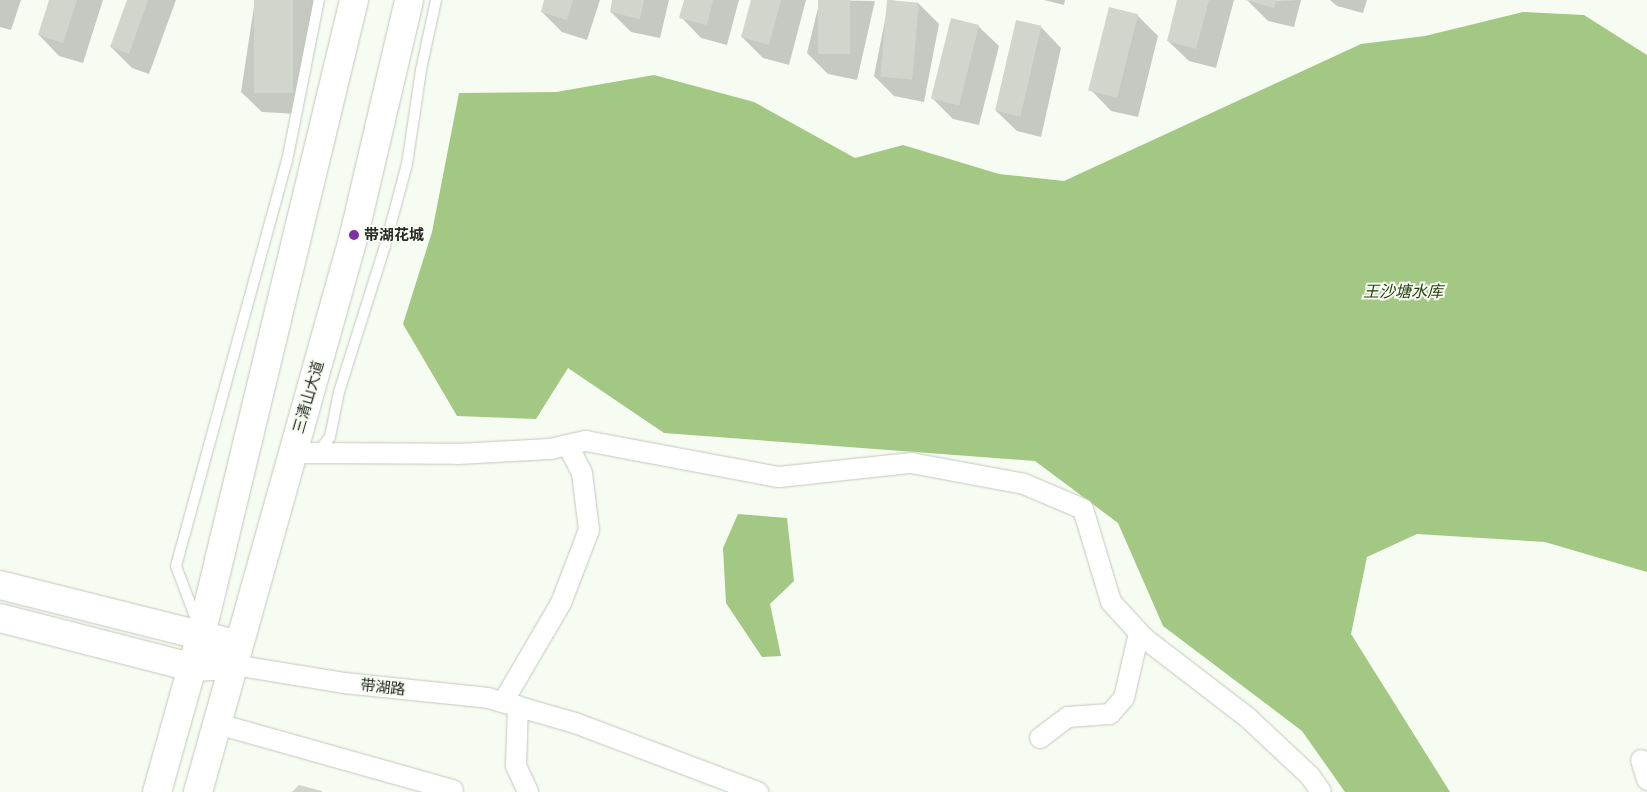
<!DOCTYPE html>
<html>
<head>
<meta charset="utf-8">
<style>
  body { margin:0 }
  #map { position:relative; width:1647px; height:792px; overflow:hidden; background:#f7fcf2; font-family:Arial,"Noto Sans SC",sans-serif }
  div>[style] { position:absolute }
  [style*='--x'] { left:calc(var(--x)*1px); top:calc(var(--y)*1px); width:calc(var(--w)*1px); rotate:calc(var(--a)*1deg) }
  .water>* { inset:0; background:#a3c884 }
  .shadow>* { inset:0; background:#0003 }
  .building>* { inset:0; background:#d1d6cd; transform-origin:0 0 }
  .roads { filter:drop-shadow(0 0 1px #c2c7bd) drop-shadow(0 0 1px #c2c7bd) }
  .service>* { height:10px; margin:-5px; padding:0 5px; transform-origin:5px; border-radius:5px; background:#fff }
  .minor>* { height:20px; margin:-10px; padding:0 10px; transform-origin:10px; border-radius:10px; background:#fff }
  .secondary>* { height:28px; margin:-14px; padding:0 14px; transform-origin:14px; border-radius:14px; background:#fff }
  .trunk>* { height:28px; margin:-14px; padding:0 14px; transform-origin:14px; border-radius:14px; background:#fff }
  .dots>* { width:14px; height:14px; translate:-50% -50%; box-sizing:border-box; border:2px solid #f7fcf2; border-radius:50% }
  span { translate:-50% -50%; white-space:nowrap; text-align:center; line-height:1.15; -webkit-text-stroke:4px #f7fcf2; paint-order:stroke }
  .poi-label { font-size:15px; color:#262925; font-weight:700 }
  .left { translate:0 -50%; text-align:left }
  .street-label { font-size:15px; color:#262925 }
  .water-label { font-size:16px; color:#263d0d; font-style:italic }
</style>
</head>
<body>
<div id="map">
  <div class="water">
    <div style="clip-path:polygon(1523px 12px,1584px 15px,1647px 55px,1647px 572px,1545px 542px,1417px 534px,1367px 557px,1351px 634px,1450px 792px,1345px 792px,1302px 731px,1163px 626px,1118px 523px,1035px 461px,664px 433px,568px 368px,536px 419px,457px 416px,403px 324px,432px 232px,459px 93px,556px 92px,654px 75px,754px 102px,855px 158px,903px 145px,999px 174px,1064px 181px,1361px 44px,1425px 36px)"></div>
    <div style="clip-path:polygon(738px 514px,787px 518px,794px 581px,770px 604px,781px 656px,762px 657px,726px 603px,723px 548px)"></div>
  </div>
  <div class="shadow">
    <div style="clip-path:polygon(0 0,21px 0,11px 30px,0 27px)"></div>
    <div style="clip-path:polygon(50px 0,103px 0,83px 63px,59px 56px,39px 35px)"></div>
    <div style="clip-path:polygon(128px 0,176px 0,149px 74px,132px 68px,111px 47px)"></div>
    <div style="clip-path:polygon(255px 0,317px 0,298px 114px,262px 112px,241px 92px)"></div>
    <div style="clip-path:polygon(546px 0,600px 0,587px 40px,562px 32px,542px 12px)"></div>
    <div style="clip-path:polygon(614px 0,669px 0,660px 38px,631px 32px,611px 12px)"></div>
    <div style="clip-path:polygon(685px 0,739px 0,727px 45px,701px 38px,681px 17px)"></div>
    <div style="clip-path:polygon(752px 0,806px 0,789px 65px,763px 58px,742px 37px)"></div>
    <div style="clip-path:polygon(820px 0,875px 1px,857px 80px,828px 74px,807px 53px)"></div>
    <div style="clip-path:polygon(889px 0,919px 4px,939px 24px,924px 102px,894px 96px,874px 76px)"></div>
    <div style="clip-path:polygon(1044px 0,1065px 0,1064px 5px)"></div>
    <div style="clip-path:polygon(1179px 0,1234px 0,1216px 68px,1189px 61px,1168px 41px)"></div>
    <div style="clip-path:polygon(1301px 0,1294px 27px,1268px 21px,1248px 1px)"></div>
    <div style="clip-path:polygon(1330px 0,1367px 0,1363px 13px,1337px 6px)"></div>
    <div style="clip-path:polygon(1137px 15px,1158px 36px,1138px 117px,1111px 111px,1091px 90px)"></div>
    <div style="clip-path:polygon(978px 26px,999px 46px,979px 125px,953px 119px,932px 98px)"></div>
    <div style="clip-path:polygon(1041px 27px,1061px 48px,1041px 137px,1017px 131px,996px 111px)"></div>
  </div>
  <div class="building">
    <div style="clip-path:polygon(49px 0,77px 0,63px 43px,38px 35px)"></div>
    <div style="clip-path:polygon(127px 0,148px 0,129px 54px,110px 47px)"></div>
    <div style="left:254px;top:0;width:39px;height:93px"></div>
    <div style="clip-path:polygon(544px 0,573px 0,567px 20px,541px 12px)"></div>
    <div style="clip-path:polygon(612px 0,644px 0,640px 19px,610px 12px)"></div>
    <div style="clip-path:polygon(684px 0,713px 0,707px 25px,679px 18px)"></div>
    <div style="clip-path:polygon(751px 0,781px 0,769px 45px,741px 37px)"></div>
    <div style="left:818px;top:0;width:32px;height:54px"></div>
    <div style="left:887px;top:0;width:32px;height:77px;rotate:5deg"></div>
    <div style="clip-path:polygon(1177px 0,1209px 0,1196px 49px,1167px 41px)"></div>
    <div style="clip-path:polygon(1245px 0,1276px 0,1274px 8px)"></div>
    <div style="left:1109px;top:7px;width:30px;height:86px;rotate:14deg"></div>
    <div style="left:951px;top:18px;width:29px;height:83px;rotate:14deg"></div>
    <div style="left:1016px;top:20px;width:26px;height:93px;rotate:13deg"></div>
    <div style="clip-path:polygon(299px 785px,322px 791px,322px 792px,292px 792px)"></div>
  </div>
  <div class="roads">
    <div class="service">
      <div style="--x:317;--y:453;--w:21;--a:-51"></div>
      <div style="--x:330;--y:437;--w:46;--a:-78.7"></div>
      <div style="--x:339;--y:392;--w:153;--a:-72.5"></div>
      <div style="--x:385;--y:246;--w:85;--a:-75"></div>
      <div style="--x:407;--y:164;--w:95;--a:-81.5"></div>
      <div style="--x:421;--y:70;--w:72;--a:-77.9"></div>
      <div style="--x:197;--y:622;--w:60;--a:-110.6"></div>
      <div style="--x:176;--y:566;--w:420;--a:-74.7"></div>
      <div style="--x:287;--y:161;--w:164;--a:-78.8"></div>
    </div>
    <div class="minor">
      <div style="--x:293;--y:453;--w:165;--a:0.3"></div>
      <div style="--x:458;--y:454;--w:92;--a:-3.1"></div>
      <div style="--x:550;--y:449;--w:37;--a:-13"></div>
      <div style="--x:586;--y:441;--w:196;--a:10.6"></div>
      <div style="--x:779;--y:477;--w:133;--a:-6.1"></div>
      <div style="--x:911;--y:463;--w:115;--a:10.5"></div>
      <div style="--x:1024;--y:484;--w:64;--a:23"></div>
      <div style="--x:1083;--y:509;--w:97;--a:73.2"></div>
      <div style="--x:1111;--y:602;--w:49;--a:47.5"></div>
      <div style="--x:1144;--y:638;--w:130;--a:37.5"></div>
      <div style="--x:1247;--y:717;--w:86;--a:43.1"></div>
      <div style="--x:1310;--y:776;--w:19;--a:55"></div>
      <div style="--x:234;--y:665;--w:111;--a:9.3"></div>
      <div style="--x:344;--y:683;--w:145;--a:5.9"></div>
      <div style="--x:488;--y:698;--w:91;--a:16"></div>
      <div style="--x:575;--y:723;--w:196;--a:20.7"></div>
      <div style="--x:503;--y:702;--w:115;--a:-59.6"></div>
      <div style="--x:561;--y:603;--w:78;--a:-69"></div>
      <div style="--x:589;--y:530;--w:57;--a:-97"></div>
      <div style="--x:582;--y:473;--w:31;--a:-117"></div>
      <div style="--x:518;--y:706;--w:60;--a:91.9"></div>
      <div style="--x:516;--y:766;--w:29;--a:65"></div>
      <div style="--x:218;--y:724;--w:244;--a:15.7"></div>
      <div style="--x:1040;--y:738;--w:35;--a:-37"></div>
      <div style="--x:1068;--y:717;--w:42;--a:-4.1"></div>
      <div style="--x:1110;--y:714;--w:21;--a:-49"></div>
      <div style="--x:1124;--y:698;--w:67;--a:-77"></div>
      <div style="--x:1641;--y:760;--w:21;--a:73"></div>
    </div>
    <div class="secondary">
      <div style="--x:0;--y:585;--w:246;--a:14.1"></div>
      <div style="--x:0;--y:618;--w:197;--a:14.4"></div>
      <div style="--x:191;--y:667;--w:43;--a:-2.7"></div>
    </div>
    <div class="trunk">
      <div style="--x:157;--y:792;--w:163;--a:-74.3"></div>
      <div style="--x:201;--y:635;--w:653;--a:-76.45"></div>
      <div style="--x:198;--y:792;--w:578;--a:-74.35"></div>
      <div style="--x:354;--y:235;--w:241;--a:-76.8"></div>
    </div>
  </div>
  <div class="dots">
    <div style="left:354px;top:235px;background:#7d32a4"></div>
  </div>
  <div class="poi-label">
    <span class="left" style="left:364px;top:235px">带湖花城</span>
  </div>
  <div class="street-label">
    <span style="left:308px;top:397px;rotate:-74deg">三清山大道</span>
    <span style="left:383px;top:687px;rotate:6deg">带湖路</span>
  </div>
  <div class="water-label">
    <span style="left:1403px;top:292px">王沙塘水库</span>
  </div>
</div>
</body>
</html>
